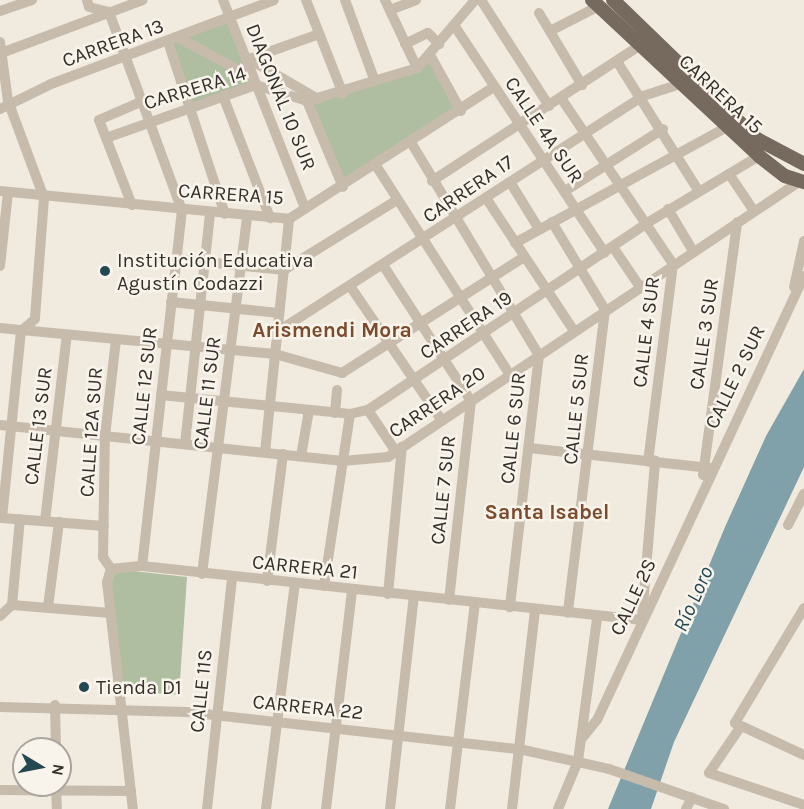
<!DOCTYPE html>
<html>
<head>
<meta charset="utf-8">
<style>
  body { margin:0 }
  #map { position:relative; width:804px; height:809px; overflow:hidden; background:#f0eadf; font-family:Karla,sans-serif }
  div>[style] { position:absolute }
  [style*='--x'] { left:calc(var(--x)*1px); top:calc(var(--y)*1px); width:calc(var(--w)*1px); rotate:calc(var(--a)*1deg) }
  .green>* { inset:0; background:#afbda0; transform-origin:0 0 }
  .water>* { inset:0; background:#81a1aa }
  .minor>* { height:10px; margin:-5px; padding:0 5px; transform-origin:5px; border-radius:5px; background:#c7bcac }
  .major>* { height:14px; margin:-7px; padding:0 7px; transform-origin:7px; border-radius:7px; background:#76695d }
  .dots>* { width:16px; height:16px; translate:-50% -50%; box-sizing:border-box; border:3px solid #f8f4eb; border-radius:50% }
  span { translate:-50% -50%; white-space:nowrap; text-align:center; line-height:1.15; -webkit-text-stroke:5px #f8f4eb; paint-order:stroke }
  .street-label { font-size:20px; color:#352f2a }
  .poi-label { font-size:20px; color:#352f2a }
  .left { translate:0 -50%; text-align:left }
  .neighbourhood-label { font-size:21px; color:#7b4b2c; font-weight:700 }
  .water-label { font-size:21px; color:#244852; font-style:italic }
  .north { position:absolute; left:12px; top:737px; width:60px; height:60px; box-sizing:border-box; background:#f8f4eb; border:2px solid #aaa59e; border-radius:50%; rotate:100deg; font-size:16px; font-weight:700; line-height:24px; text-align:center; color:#352f2a }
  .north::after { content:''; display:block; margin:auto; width:21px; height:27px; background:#244852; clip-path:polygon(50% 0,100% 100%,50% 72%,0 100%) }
</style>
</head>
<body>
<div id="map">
  <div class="green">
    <div style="left:228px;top:21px;width:66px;height:61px;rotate:70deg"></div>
    <div style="clip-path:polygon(430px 55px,461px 111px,343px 187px,307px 101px,417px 68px)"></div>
    <div style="clip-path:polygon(124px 570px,187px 577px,179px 695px,121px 690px,111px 585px,115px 573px)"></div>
  </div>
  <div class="water">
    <div style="clip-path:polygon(804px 369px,804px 467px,674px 742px,651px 809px,608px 809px,725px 527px,766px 436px)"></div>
  </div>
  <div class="minor">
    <div style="--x:87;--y:0;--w:7;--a:74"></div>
    <div style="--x:89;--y:7;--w:21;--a:14"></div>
    <div style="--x:109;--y:12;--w:211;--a:69.8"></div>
    <div style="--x:182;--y:210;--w:358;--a:96.4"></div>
    <div style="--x:223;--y:0;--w:224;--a:68.5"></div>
    <div style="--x:306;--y:0;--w:101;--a:68.5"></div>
    <div style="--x:345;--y:0;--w:84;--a:69.8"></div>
    <div style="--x:385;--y:0;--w:75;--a:64.8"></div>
    <div style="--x:481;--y:0;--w:126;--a:57.3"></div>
    <div style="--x:390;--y:10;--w:28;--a:-21"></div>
    <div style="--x:0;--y:11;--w:34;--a:-19"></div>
    <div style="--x:539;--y:13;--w:84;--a:59.2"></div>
    <div style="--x:454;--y:25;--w:273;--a:56.5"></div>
    <div style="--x:550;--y:31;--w:55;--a:-27"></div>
    <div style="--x:179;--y:38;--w:84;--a:28.4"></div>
    <div style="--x:0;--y:42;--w:60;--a:82.3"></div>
    <div style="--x:8;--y:101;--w:103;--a:69.6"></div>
    <div style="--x:44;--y:198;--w:121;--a:94.3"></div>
    <div style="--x:35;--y:319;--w:18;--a:139"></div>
    <div style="--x:21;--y:331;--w:188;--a:95.8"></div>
    <div style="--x:2;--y:518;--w:102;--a:4.5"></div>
    <div style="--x:168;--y:42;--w:181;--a:71.7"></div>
    <div style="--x:405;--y:44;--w:25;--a:-26"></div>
    <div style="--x:428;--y:33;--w:16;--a:45"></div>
    <div style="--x:4;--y:52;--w:148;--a:-20.5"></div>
    <div style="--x:430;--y:55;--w:64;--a:61"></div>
    <div style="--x:249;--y:59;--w:80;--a:30.1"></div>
    <div style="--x:246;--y:60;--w:77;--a:-19.6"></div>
    <div style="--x:618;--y:63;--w:150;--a:57.8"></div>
    <div style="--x:223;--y:96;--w:131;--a:68.9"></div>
    <div style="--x:561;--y:98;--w:200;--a:56"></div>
    <div style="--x:673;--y:264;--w:199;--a:97.2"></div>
    <div style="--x:307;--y:101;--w:93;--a:67.3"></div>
    <div style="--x:0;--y:109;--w:57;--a:-26.1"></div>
    <div style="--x:51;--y:84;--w:238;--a:-20.6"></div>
    <div style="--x:106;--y:138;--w:159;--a:-19.5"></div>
    <div style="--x:256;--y:85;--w:53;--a:17.4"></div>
    <div style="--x:307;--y:101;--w:115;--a:-16.7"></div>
    <div style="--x:417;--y:68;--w:89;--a:-49.5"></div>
    <div style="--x:412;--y:144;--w:246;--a:59"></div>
    <div style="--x:539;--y:355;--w:254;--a:96.6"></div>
    <div style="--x:377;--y:167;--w:247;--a:57.4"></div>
    <div style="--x:729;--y:174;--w:45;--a:56"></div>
    <div style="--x:432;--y:181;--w:254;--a:-33.1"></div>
    <div style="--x:510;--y:182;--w:55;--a:58.3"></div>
    <div style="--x:0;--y:191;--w:290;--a:5.5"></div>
    <div style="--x:289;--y:219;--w:244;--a:-32.8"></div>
    <div style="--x:565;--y:191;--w:116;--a:-32.3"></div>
    <div style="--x:486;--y:198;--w:159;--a:56.5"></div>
    <div style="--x:132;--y:205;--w:91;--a:-111.2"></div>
    <div style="--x:99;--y:120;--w:48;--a:-23.4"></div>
    <div style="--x:668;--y:209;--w:49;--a:59.2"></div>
    <div style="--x:552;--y:222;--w:103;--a:58.9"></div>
    <div style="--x:605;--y:310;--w:305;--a:97"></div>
    <div style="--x:515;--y:243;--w:242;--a:-28.7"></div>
    <div style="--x:613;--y:247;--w:48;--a:56"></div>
    <div style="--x:176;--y:259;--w:109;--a:5.8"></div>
    <div style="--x:284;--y:270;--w:133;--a:-31.8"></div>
    <div style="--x:383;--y:265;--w:162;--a:57.1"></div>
    <div style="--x:471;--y:401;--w:200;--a:96.3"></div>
    <div style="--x:0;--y:266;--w:74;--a:-83.8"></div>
    <div style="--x:350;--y:286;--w:163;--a:55.7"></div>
    <div style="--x:794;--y:287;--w:47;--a:-77.7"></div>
    <div style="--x:171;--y:302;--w:109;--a:5.8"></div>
    <div style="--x:0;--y:328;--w:276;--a:5.4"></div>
    <div style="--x:275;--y:354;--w:70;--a:15.8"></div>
    <div style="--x:342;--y:373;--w:216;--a:-32.5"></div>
    <div style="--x:277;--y:332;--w:435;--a:-32.8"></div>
    <div style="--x:643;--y:96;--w:40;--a:-18"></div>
    <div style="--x:161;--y:395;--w:190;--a:5.7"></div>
    <div style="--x:350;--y:414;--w:18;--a:-13"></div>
    <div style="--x:368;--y:410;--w:336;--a:-33.8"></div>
    <div style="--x:647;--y:223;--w:131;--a:-30.9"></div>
    <div style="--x:368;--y:410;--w:50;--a:56.3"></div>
    <div style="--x:335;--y:413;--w:23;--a:-85"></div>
    <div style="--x:0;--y:425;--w:345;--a:6"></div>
    <div style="--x:343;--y:461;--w:45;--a:-5.1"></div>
    <div style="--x:388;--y:457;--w:496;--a:-33.8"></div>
    <div style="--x:185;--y:444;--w:232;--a:-83.8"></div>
    <div style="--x:529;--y:448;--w:182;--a:6.3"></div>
    <div style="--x:265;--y:452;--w:234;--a:-84.1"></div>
    <div style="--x:301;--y:456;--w:47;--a:-80.1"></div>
    <div style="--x:703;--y:475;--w:255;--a:-82.3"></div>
    <div style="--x:45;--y:521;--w:187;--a:-83.3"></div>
    <div style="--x:788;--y:525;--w:35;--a:-63"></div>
    <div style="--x:111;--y:569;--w:31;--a:-6"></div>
    <div style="--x:142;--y:566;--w:503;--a:6.16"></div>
    <div style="--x:111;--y:569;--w:14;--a:107"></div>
    <div style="--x:107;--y:582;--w:228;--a:83.5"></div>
    <div style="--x:111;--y:569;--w:14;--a:-124"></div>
    <div style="--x:103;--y:557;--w:121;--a:-89.1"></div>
    <div style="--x:105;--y:436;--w:97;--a:-83.5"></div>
    <div style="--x:202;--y:574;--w:361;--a:-82.8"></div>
    <div style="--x:267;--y:581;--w:128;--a:-82.8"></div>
    <div style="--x:324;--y:586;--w:174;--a:-81.4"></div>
    <div style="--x:388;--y:594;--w:148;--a:-84.6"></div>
    <div style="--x:12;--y:605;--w:99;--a:4.6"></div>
    <div style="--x:48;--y:607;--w:86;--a:-82.6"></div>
    <div style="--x:804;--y:608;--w:134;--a:121"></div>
    <div style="--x:735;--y:723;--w:76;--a:24.9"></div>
    <div style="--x:0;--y:616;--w:16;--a:-43"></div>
    <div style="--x:12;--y:605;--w:86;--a:-84.7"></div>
    <div style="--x:642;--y:617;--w:157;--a:-85.2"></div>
    <div style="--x:55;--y:705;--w:44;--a:88.7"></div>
    <div style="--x:0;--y:707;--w:187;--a:1.5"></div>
    <div style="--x:187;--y:712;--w:334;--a:6.4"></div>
    <div style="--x:519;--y:749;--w:92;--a:12.5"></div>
    <div style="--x:609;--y:769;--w:122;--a:19.2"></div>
    <div style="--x:739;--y:729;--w:53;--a:124.3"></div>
    <div style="--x:709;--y:773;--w:100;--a:18.6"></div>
    <div style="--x:583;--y:737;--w:22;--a:-51"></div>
    <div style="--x:597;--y:720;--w:490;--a:-65"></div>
    <div style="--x:56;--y:785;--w:24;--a:88"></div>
    <div style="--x:0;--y:790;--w:131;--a:0.4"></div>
    <div style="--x:207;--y:809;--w:233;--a:-83.8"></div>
    <div style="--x:266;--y:809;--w:227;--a:-82.7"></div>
    <div style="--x:326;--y:809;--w:221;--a:-83.2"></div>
    <div style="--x:390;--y:809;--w:214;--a:-83.6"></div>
    <div style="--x:450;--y:809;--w:208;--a:-83.1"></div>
    <div style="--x:512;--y:809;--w:200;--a:-83.4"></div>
    <div style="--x:558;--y:809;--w:52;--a:-67.4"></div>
    <div style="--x:578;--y:761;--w:144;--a:-82.4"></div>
    <div style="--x:686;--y:809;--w:13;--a:-63"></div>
  </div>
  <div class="major">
    <div style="--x:592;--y:0;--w:229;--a:43"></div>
    <div style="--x:759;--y:156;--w:33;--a:38"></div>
    <div style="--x:785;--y:176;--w:20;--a:18"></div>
    <div style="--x:613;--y:0;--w:200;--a:44"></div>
    <div style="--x:757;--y:139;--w:53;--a:28"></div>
  </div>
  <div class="dots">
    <div style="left:105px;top:271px;background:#244852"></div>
    <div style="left:84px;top:687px;background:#244852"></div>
  </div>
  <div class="street-label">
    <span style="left:113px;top:43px;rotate:-20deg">CARRERA 13</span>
    <span style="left:195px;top:88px;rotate:-17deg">CARRERA 14</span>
    <span style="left:721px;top:94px;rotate:43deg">CARRERA 15</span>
    <span style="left:281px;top:97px;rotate:68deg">DIAGONAL 10 SUR</span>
    <span style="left:544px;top:130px;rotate:56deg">CALLE 4A SUR</span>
    <span style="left:468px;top:189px;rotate:-34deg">CARRERA 17</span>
    <span style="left:231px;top:194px;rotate:4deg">CARRERA 15</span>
    <span style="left:466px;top:325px;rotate:-34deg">CARRERA 19</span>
    <span style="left:646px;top:332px;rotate:-83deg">CALLE 4 SUR</span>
    <span style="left:704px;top:334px;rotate:-82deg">CALLE 3 SUR</span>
    <span style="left:735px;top:377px;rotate:-64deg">CALLE 2 SUR</span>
    <span style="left:144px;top:386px;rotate:-84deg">CALLE 12 SUR</span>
    <span style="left:207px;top:393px;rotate:-83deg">CALLE 11 SUR</span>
    <span style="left:437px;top:402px;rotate:-34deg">CARRERA 20</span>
    <span style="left:576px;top:409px;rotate:-84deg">CALLE 5 SUR</span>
    <span style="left:38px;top:426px;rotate:-83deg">CALLE 13 SUR</span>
    <span style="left:513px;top:428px;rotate:-84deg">CALLE 6 SUR</span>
    <span style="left:91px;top:432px;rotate:-86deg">CALLE 12A SUR</span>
    <span style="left:443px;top:490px;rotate:-84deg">CALLE 7 SUR</span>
    <span style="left:305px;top:567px;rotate:6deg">CARRERA 21</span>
    <span style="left:633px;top:597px;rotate:-65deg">CALLE 2S</span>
    <span style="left:201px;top:691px;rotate:-84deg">CALLE 11S</span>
    <span style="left:308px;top:707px;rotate:6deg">CARRERA 22</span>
  </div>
  <div class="poi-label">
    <span class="left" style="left:117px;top:272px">Institución Educativa<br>Agustín Codazzi</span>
    <span class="left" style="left:96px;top:687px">Tienda D1</span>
  </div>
  <div class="neighbourhood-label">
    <span style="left:332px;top:330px">Arismendi Mora</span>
    <span style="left:547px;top:512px">Santa Isabel</span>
  </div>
  <div class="water-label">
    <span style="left:693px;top:599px;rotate:-66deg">Río Loro</span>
  </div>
  <div class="north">N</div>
</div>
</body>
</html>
